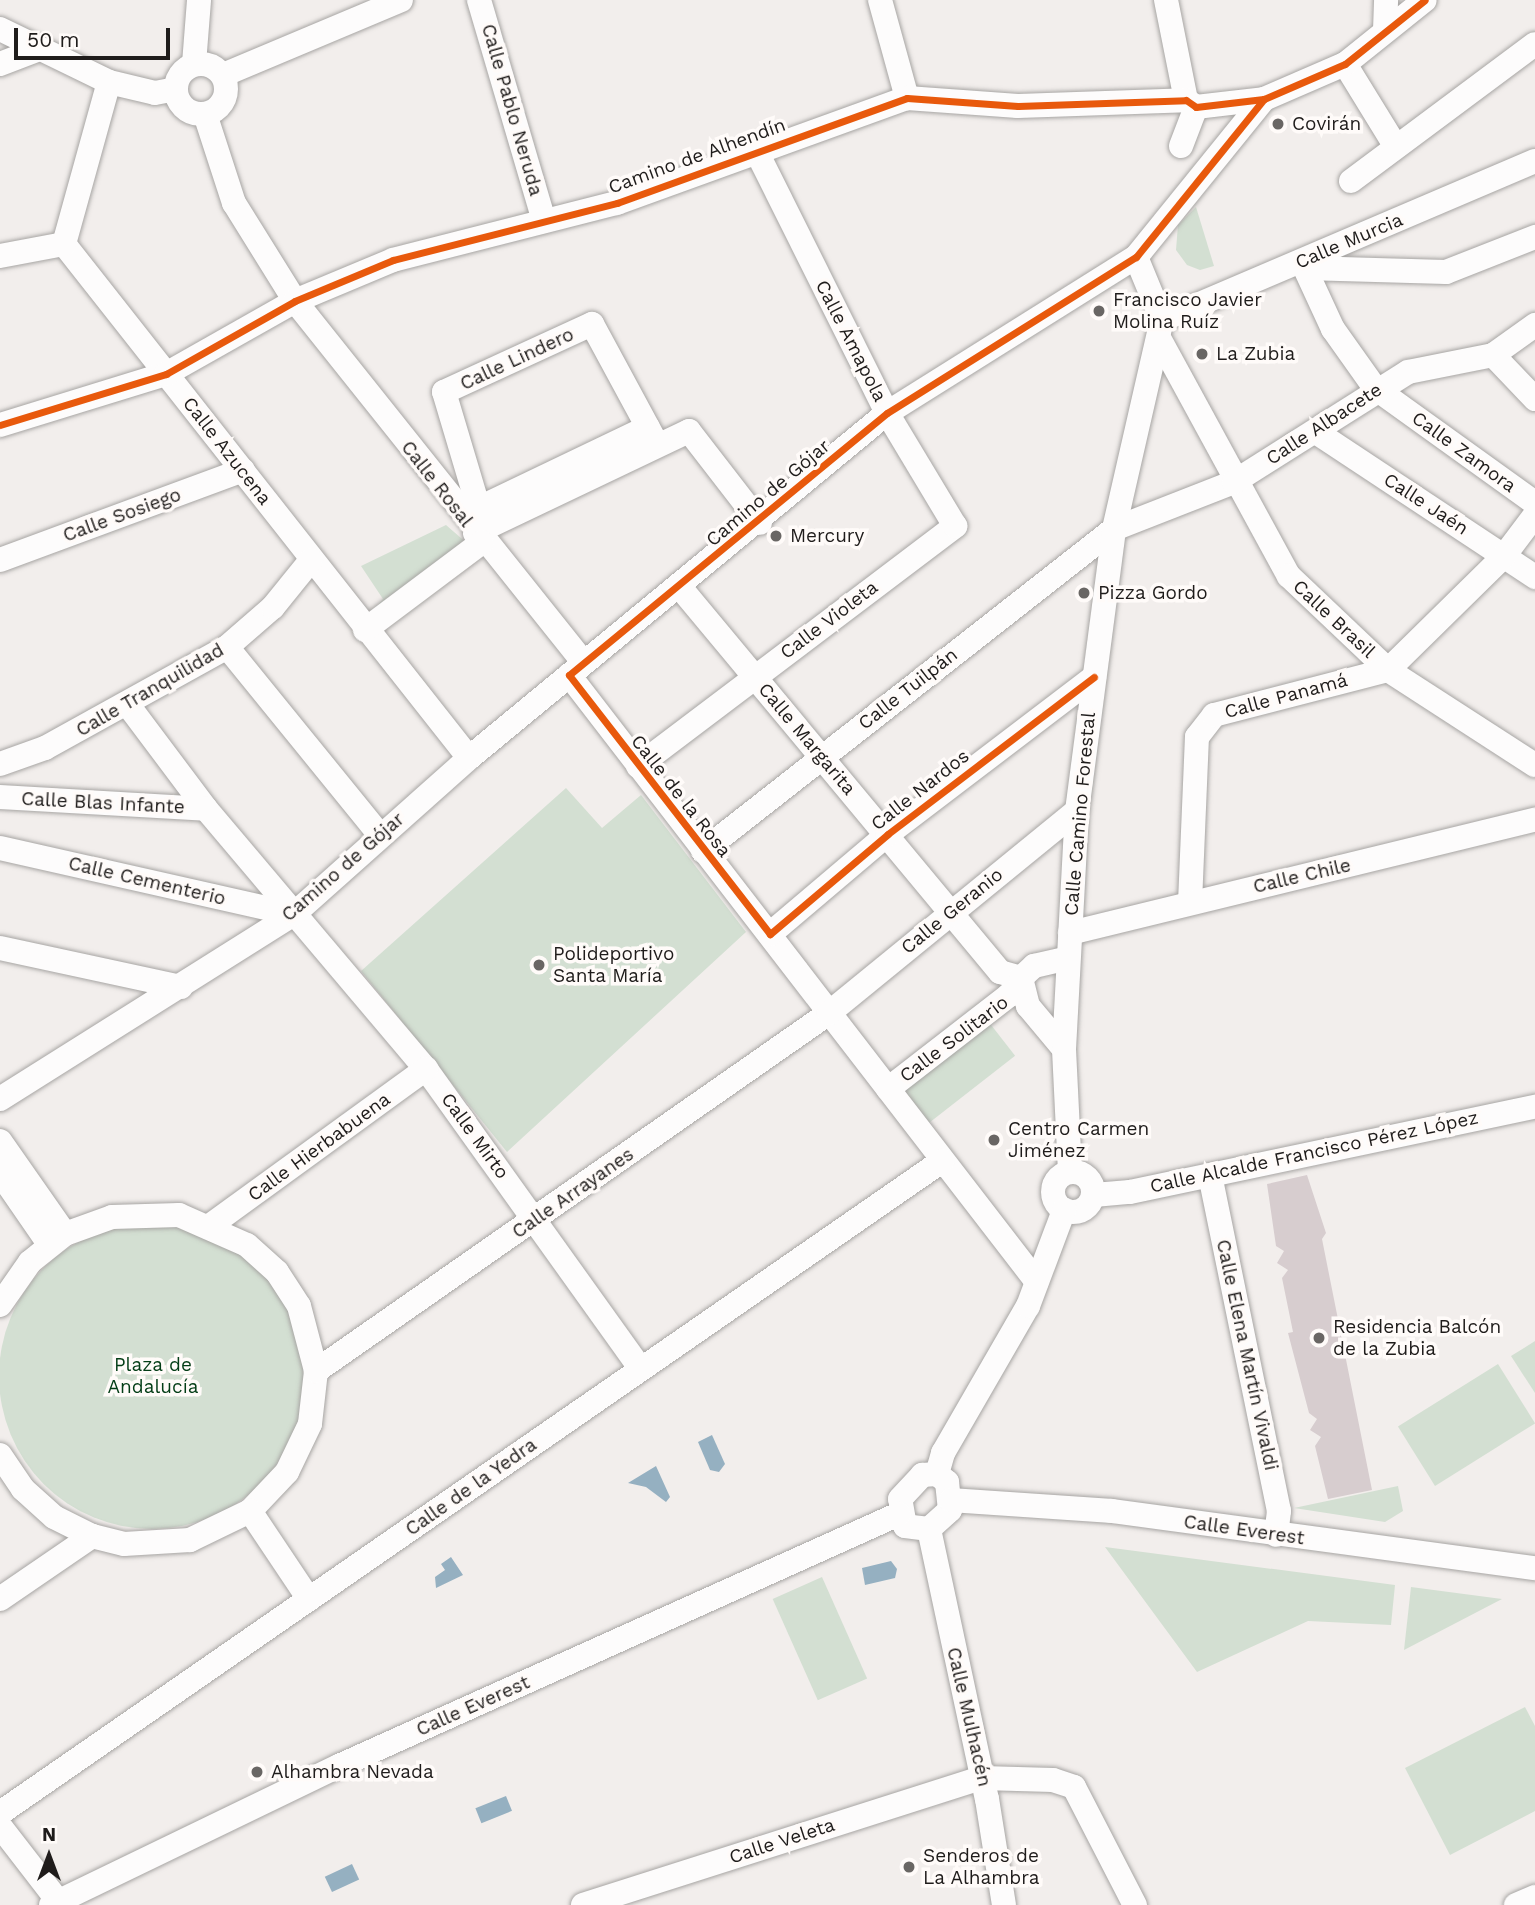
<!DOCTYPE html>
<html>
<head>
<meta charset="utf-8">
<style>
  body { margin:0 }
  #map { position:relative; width:1535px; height:1905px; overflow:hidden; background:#f2eeec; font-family:"Work Sans",sans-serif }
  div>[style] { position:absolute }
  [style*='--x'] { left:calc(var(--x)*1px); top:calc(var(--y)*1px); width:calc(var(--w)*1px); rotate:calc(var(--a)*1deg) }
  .green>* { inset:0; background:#d3dfd2; transform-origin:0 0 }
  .round { border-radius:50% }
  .water>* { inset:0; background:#95b0c1; transform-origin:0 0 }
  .building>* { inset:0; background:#d7cdcf }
  .roads { filter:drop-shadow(0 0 2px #a7a5a3) drop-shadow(0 0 2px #a7a5a3) }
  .minor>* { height:24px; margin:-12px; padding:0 12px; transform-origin:12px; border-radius:12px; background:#fdfcfc }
  .minor>.ring { margin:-12px; padding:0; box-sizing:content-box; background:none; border:24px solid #fdfcfc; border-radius:50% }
  .cycleway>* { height:7px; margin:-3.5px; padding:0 3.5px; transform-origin:3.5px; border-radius:3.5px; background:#e8590c }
  .dots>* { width:19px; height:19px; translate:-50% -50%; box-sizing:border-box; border:4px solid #fffbf9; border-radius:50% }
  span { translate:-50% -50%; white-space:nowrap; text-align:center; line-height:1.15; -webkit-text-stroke:7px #fffbf9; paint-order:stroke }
  .street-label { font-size:19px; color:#1f1c1b }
  .poi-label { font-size:19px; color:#1f1c1b }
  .left { translate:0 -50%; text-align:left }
  .park-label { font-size:19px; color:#033d16 }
  .north { position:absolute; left:14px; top:1821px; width:70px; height:70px; -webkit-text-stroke:5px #fffbf9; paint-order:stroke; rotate:0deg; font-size:19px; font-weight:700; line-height:28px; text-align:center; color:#1f1c1b }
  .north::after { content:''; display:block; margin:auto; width:24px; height:32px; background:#1f1c1b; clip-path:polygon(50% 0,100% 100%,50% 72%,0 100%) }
  .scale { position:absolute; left:14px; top:28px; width:156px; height:32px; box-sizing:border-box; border:4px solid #1f1c1b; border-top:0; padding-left:9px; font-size:21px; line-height:24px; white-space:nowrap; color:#1f1c1b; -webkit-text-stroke:5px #fffbf9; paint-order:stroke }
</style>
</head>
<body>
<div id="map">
  <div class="green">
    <div style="clip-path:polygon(1196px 207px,1214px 266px,1200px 270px,1187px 265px,1176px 250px,1178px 225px)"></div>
    <div style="clip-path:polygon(446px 525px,469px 545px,373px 611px,383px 599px,361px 566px)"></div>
    <div style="clip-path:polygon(566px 788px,602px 828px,641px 795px,746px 932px,507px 1152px,361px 971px)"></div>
    <div style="left:988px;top:1021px;width:44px;height:109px;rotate:52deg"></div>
    <div class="round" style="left:-1px;top:1223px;width:306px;height:306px"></div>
    <div style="clip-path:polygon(1535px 1341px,1535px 1393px,1511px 1356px)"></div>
    <div style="left:1498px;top:1364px;width:70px;height:118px;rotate:58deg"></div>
    <div style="clip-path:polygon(1398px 1486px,1403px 1511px,1385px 1522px,1294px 1508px)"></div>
    <div style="clip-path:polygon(1105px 1547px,1395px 1585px,1391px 1625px,1308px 1621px,1197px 1672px)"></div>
    <div style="left:822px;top:1577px;width:111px;height:54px;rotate:66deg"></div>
    <div style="clip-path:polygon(1411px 1587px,1502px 1599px,1404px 1650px)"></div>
    <div style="clip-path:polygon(1525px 1707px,1535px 1726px,1535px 1811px,1450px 1855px,1405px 1768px)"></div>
  </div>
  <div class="water">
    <div style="clip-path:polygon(712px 1435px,725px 1464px,719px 1472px,710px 1470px,698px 1442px)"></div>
    <div style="clip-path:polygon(656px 1466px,670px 1497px,666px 1502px,646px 1487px,628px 1483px)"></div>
    <div style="clip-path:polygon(451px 1557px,463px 1575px,436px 1588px,435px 1577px,445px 1570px,441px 1564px)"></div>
    <div style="clip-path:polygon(891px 1561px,897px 1569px,895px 1578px,865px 1585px,862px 1568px)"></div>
    <div style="left:506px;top:1796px;width:16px;height:33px;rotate:68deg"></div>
    <div style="left:352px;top:1864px;width:17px;height:30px;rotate:65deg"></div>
  </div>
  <div class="building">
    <div style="clip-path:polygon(1307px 1175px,1326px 1233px,1322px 1239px,1372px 1490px,1328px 1499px,1315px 1446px,1321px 1437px,1310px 1430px,1317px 1419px,1309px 1413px,1288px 1333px,1293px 1332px,1282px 1278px,1288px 1270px,1277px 1263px,1284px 1251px,1276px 1246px,1267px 1184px)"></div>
  </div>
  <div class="roads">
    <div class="minor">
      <div style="--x:479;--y:0;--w:230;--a:73.6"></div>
      <div style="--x:880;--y:0;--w:102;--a:74.6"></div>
      <div style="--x:1166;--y:0;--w:102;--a:78.7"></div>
      <div style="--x:0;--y:29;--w:121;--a:25.9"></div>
      <div style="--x:109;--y:82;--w:47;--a:13.4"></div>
      <div style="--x:155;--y:93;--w:20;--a:-11"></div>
      <div style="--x:1385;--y:31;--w:31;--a:-88"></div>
      <div class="ring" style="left:176px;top:64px;width:26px;height:26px"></div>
      <div style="--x:0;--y:64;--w:42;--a:-21"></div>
      <div style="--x:194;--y:64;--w:64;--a:-85.5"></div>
      <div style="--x:1345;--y:64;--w:97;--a:58.4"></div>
      <div style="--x:223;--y:75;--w:193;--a:-22.8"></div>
      <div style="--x:205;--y:114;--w:94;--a:72"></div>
      <div style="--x:234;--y:203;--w:115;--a:58.1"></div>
      <div style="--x:295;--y:301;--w:463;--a:51.4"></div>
      <div style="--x:1181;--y:146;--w:42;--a:-69"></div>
      <div style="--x:1351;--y:181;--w:229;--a:-36.7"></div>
      <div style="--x:64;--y:244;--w:654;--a:51.76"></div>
      <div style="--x:64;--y:244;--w:168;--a:-74.5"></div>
      <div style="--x:0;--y:256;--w:65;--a:-10.6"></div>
      <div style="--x:1302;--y:262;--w:74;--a:65.2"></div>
      <div style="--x:1333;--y:329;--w:72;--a:54.6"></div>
      <div style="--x:1375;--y:388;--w:197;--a:35.7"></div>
      <div style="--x:1305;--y:268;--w:141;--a:1.6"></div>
      <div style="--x:1446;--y:272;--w:96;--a:-21.5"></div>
      <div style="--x:1162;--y:320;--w:405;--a:-23.1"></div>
      <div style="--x:1159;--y:338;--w:271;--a:61.4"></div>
      <div style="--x:1289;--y:576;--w:137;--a:43.5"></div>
      <div style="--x:1388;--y:670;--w:175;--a:32.9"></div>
      <div style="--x:1493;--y:355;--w:61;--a:46.3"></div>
      <div style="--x:0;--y:425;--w:174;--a:-17.1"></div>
      <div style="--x:166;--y:374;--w:148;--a:-29.5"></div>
      <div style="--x:295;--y:301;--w:106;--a:-22.7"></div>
      <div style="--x:393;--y:260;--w:231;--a:-14.3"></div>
      <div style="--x:617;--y:203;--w:308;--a:-19.9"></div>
      <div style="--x:907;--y:98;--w:111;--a:4.1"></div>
      <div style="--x:1018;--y:106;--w:168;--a:-2"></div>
      <div style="--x:1186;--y:100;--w:12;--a:35"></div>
      <div style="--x:1196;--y:107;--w:68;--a:-6.7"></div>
      <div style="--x:1316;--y:432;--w:263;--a:33.5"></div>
      <div style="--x:479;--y:508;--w:187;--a:-25.6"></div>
      <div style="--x:484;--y:526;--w:140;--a:-106.6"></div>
      <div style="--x:444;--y:392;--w:163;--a:-24.7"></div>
      <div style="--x:592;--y:324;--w:136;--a:61.6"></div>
      <div style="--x:475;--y:533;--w:237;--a:-25.5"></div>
      <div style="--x:689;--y:431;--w:116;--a:52.3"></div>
      <div style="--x:0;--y:560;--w:259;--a:-20.3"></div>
      <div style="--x:679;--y:586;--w:502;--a:50.25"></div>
      <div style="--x:1000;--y:972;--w:22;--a:16"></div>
      <div style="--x:365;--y:630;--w:146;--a:-36.9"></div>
      <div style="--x:227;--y:647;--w:242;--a:50.9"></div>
      <div style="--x:569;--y:675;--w:766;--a:52.37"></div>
      <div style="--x:128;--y:705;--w:130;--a:53.1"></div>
      <div style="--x:206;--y:809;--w:341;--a:49.8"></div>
      <div style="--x:426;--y:1069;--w:369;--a:54.4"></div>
      <div style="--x:0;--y:764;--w:48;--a:-19.6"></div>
      <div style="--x:45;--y:748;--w:208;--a:-29"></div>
      <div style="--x:227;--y:647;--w:61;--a:-41"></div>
      <div style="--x:273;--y:607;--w:60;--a:-51"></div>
      <div style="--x:638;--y:766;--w:398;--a:-37.1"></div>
      <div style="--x:955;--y:526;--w:132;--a:-121"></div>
      <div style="--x:887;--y:413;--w:294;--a:-116.5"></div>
      <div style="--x:0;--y:797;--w:206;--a:3.3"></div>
      <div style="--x:0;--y:848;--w:301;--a:12.7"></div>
      <div style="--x:703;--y:851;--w:522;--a:-38.08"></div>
      <div style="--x:1114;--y:529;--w:129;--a:-21.4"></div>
      <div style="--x:1234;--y:482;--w:206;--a:-32.3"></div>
      <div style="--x:1408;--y:372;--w:87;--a:-11.3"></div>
      <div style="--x:1493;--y:355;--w:52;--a:-35.5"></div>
      <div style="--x:1190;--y:903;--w:166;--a:-87.6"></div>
      <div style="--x:1197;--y:737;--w:28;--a:-52"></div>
      <div style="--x:1214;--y:715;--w:180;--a:-14.5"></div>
      <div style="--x:1388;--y:670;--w:163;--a:-44.5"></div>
      <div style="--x:1504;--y:556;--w:51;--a:-52.9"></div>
      <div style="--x:1070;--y:933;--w:479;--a:-13.7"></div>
      <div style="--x:770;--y:934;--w:155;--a:-40.3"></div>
      <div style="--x:888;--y:834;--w:259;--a:-37.3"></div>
      <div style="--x:0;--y:948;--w:185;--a:12.2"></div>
      <div style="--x:1064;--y:1049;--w:56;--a:-129.9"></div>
      <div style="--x:1028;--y:1006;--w:29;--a:-104"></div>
      <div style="--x:1021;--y:978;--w:18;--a:-43"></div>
      <div style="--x:1034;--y:966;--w:35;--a:-13"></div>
      <div style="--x:888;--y:1089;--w:153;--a:-37.8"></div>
      <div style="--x:1009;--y:995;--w:13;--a:-18"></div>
      <div style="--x:0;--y:1099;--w:347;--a:-32.2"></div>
      <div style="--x:294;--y:914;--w:234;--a:-41.7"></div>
      <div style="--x:469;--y:758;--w:542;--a:-39.53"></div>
      <div style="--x:887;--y:413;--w:294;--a:-32.1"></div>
      <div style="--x:1136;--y:257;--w:203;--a:-51"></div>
      <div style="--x:1264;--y:99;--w:88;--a:-23.4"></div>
      <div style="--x:1345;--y:64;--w:102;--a:-38.7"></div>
      <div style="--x:0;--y:1141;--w:113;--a:55"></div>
      <div class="ring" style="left:1053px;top:1172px;width:16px;height:16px"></div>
      <div style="--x:1070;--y:1172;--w:123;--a:-92.8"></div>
      <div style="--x:1064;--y:1049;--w:238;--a:-86.9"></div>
      <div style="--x:1077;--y:811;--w:284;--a:-82.5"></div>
      <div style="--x:1114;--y:529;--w:214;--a:-77.1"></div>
      <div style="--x:1162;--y:320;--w:68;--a:-112.4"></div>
      <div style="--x:0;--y:1173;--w:86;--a:55.4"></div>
      <div style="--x:1210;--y:1175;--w:343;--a:78.4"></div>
      <div style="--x:1279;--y:1511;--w:24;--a:97"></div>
      <div style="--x:1094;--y:1195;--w:36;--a:-5"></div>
      <div style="--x:1130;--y:1192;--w:414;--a:-11.9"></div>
      <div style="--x:211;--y:1225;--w:266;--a:-36"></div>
      <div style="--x:0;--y:1305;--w:52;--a:-55.1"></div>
      <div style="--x:30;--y:1262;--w:45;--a:-38.7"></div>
      <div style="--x:65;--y:1234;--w:50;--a:-19.9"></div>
      <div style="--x:112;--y:1217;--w:67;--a:-1.7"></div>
      <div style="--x:179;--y:1215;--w:74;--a:23.8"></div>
      <div style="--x:247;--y:1245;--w:40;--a:42"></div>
      <div style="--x:277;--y:1272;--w:40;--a:57.1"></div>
      <div style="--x:299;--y:1306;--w:67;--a:75.3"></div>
      <div style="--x:316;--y:1371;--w:53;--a:96.5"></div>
      <div style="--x:310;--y:1424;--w:53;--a:115.6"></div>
      <div style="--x:287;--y:1472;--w:54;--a:133.5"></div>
      <div style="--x:250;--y:1511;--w:67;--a:154.2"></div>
      <div style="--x:190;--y:1540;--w:66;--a:176.5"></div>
      <div style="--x:124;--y:1544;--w:33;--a:-166"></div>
      <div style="--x:92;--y:1536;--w:42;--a:-153.4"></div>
      <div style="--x:54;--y:1517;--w:42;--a:-137.9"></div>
      <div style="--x:23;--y:1489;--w:41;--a:-124.1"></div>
      <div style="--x:316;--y:1371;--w:626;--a:-34.91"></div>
      <div style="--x:829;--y:1013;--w:320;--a:-39.2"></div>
      <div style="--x:937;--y:1474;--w:22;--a:-74"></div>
      <div style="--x:943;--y:1453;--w:170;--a:-60"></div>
      <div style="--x:1028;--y:1306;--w:103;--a:-69.4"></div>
      <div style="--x:937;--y:1474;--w:13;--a:39"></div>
      <div style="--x:947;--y:1482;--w:28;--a:84"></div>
      <div style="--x:950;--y:1510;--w:28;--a:138"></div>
      <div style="--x:929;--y:1529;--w:24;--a:-173"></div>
      <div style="--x:905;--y:1526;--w:27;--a:-100"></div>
      <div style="--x:900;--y:1499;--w:33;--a:-47"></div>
      <div style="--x:922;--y:1475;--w:15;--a:-4"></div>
      <div style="--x:951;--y:1500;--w:161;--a:3.9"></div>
      <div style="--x:1112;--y:1511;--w:427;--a:7.7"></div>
      <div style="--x:250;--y:1511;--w:106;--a:56.2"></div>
      <div style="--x:929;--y:1529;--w:276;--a:77.9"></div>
      <div style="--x:987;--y:1799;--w:107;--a:80.9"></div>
      <div style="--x:0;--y:1599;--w:112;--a:-34.4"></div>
      <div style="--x:0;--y:1813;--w:1146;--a:-34.69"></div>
      <div style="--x:0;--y:1826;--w:95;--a:52.3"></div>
      <div style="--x:51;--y:1905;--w:320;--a:-25.8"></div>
      <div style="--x:339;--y:1766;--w:614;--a:-24.23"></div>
      <div style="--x:583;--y:1905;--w:419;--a:-17.7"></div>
      <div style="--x:982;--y:1778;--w:71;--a:1.6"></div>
      <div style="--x:1053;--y:1780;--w:22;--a:18"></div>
      <div style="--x:1074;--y:1787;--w:133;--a:62.7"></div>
      <div style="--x:1516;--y:1905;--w:21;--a:-23"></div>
    </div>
  </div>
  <div class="cycleway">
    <div style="--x:0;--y:425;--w:174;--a:-17.1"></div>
    <div style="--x:166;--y:374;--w:148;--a:-29.5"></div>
    <div style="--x:295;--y:301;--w:106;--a:-22.7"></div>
    <div style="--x:393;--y:260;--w:231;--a:-14.3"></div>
    <div style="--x:617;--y:203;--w:308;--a:-19.9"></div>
    <div style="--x:907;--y:98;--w:111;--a:4.1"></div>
    <div style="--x:1018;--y:106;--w:168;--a:-2"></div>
    <div style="--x:1186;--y:100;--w:12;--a:35"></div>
    <div style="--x:1196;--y:107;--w:68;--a:-6.7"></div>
    <div style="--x:1094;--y:677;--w:259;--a:142.7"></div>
    <div style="--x:888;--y:834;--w:155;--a:139.7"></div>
    <div style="--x:770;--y:934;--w:328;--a:-127.8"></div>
    <div style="--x:569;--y:675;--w:412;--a:-39.5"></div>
    <div style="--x:887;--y:413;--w:294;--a:-32.1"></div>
    <div style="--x:1136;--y:257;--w:203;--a:-51"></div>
    <div style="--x:1264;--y:99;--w:88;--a:-23.4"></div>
    <div style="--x:1345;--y:64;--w:102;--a:-38.7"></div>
  </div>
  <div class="dots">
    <div style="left:1278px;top:124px;background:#696664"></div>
    <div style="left:1099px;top:311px;background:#696664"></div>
    <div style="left:1202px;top:354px;background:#696664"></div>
    <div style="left:776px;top:536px;background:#696664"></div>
    <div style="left:1084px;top:593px;background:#696664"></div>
    <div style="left:539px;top:965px;background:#696664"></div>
    <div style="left:994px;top:1140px;background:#696664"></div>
    <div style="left:1319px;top:1338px;background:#696664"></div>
    <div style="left:257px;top:1772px;background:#696664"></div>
    <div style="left:909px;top:1867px;background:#696664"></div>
  </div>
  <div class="street-label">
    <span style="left:512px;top:110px;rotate:74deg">Calle Pablo Neruda</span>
    <span style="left:697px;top:156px;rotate:-20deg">Camino de Alhendín</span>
    <span style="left:1349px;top:241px;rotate:-23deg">Calle Murcia</span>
    <span style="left:851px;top:341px;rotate:63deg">Calle Amapola</span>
    <span style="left:517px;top:359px;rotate:-25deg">Calle Lindero</span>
    <span style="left:1324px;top:424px;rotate:-33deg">Calle Albacete</span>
    <span style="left:227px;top:451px;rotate:52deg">Calle Azucena</span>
    <span style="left:1464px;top:452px;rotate:36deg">Calle Zamora</span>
    <span style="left:437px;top:484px;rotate:52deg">Calle Rosal</span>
    <span style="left:768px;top:493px;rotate:-40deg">Camino de Gójar</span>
    <span style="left:1426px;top:504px;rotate:33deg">Calle Jaén</span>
    <span style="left:122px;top:515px;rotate:-20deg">Calle Sosiego</span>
    <span style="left:1334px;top:619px;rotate:43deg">Calle Brasil</span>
    <span style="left:829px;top:620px;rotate:-37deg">Calle Violeta</span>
    <span style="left:908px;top:689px;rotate:-38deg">Calle Tuilpán</span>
    <span style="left:150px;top:690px;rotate:-30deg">Calle Tranquilidad</span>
    <span style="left:1286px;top:696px;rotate:-15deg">Calle Panamá</span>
    <span style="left:807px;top:739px;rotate:50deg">Calle Margarita</span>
    <span style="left:920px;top:790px;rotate:-38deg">Calle Nardos</span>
    <span style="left:681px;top:796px;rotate:52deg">Calle de la Rosa</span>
    <span style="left:103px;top:803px;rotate:3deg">Calle Blas Infante</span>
    <span style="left:1080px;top:814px;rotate:-85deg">Calle Camino Forestal</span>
    <span style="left:343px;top:867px;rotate:-41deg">Camino de Gójar</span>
    <span style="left:1302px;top:876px;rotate:-13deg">Calle Chile</span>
    <span style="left:147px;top:881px;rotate:13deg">Calle Cementerio</span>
    <span style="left:952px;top:911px;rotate:-39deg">Calle Geranio</span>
    <span style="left:954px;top:1039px;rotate:-37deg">Calle Solitario</span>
    <span style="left:475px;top:1136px;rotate:54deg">Calle Mirto</span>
    <span style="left:319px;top:1147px;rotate:-36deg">Calle Hierbabuena</span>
    <span style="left:1314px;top:1152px;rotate:-12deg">Calle Alcalde Francisco Pérez López</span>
    <span style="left:573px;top:1193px;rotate:-35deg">Calle Arrayanes</span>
    <span style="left:1247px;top:1355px;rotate:78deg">Calle Elena Martín Vivaldi</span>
    <span style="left:471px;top:1487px;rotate:-35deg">Calle de la Yedra</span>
    <span style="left:1244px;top:1530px;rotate:8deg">Calle Everest</span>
    <span style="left:473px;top:1706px;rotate:-24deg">Calle Everest</span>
    <span style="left:969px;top:1717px;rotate:77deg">Calle Mulhacén</span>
    <span style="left:782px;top:1841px;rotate:-18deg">Calle Veleta</span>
  </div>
  <div class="poi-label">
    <span class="left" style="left:1292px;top:124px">Covirán</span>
    <span class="left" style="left:1113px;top:311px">Francisco Javier<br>Molina Ruíz</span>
    <span class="left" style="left:1216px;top:354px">La Zubia</span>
    <span class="left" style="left:790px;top:536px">Mercury</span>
    <span class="left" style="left:1098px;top:593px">Pizza Gordo</span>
    <span class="left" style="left:553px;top:965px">Polideportivo<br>Santa María</span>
    <span class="left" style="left:1008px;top:1140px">Centro Carmen<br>Jiménez</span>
    <span class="left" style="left:1333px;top:1338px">Residencia Balcón<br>de la Zubia</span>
    <span class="left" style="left:271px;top:1772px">Alhambra Nevada</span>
    <span class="left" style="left:923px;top:1867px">Senderos de<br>La Alhambra</span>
  </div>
  <div class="park-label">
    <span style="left:153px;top:1376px">Plaza de<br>Andalucía</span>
  </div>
  <div class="north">N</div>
  <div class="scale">50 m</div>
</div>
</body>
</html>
